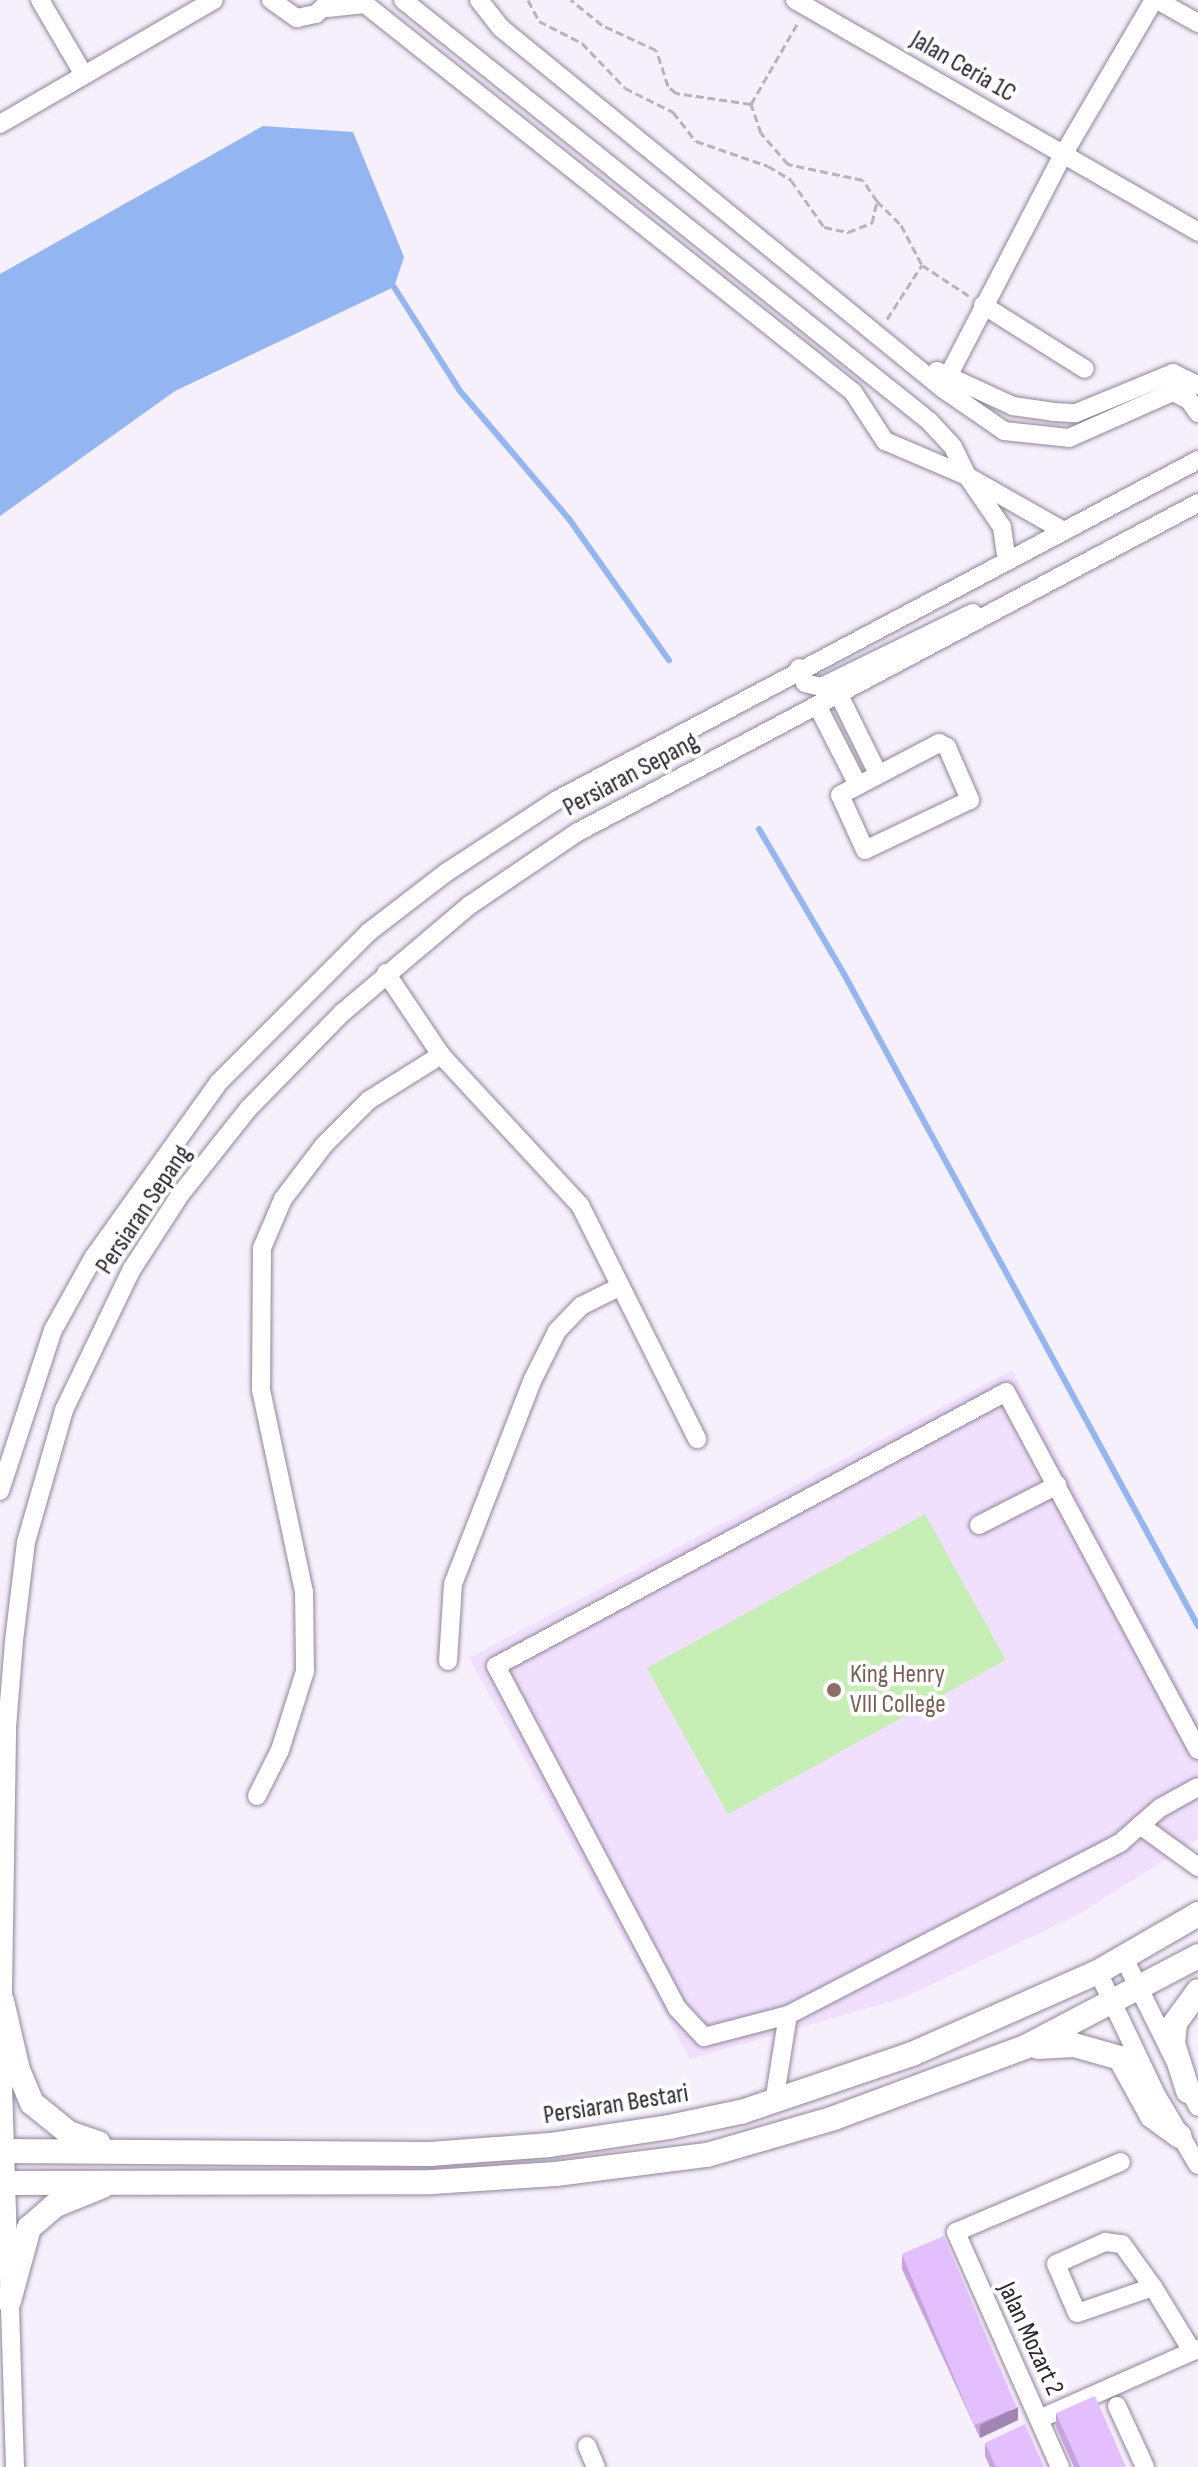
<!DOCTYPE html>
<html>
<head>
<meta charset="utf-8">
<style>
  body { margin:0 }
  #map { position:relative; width:1198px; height:2467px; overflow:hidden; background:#f6effc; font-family:"Sofia Sans Condensed",sans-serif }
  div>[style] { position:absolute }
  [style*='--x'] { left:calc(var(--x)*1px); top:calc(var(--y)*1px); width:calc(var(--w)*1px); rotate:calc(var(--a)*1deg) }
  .built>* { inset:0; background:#f1e0fd }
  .green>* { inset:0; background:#c7efb5; transform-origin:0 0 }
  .water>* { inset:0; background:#93b6f2 }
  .stream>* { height:6px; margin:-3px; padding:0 3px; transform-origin:3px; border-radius:3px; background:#93b6f2 }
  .path>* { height:3px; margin-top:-1.5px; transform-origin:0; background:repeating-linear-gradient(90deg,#b8b2bd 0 8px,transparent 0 12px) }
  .roads { filter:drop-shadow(0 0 2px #908499) drop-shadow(0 0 2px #908499) }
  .minor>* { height:18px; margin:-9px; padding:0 9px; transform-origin:9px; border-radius:9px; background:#fff }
  .major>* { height:24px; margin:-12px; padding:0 12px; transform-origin:12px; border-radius:12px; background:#fff }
  .wall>* { inset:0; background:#c4a4da }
  .shaded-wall>* { inset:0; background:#a086b2 }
  .building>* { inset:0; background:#e4bffe; transform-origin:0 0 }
  .dots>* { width:22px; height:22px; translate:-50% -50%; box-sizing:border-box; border:4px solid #fff; border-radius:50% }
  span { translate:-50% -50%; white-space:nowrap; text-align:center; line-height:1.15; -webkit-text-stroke:8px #fff; paint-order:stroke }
  .street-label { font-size:26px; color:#2a262e }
  .education-label { font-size:26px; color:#785e54 }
  .left { translate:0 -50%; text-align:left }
</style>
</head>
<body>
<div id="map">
  <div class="built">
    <div style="clip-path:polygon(1012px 1370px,1198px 1722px,1198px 1839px,1077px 1915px,903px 1998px,690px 2059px,469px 1658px)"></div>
  </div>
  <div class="green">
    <div style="left:925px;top:1514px;width:167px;height:318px;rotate:61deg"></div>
  </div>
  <div class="water">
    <div style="clip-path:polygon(263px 126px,353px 132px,404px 257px,394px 287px,175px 391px,0 516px,0 274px)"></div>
  </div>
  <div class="stream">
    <div style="--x:394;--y:287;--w:123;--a:57.6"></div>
    <div style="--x:460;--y:391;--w:168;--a:49.6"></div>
    <div style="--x:569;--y:519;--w:173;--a:54.7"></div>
    <div style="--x:759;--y:829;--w:168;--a:59.6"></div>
    <div style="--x:844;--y:974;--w:742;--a:61.5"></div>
  </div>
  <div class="path">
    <div style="--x:528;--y:0;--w:24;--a:62"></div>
    <div style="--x:539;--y:21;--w:48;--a:27.1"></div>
    <div style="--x:582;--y:43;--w:62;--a:46.3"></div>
    <div style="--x:625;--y:88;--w:54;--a:26.6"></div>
    <div style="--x:673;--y:112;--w:37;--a:52"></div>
    <div style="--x:696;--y:141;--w:76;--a:19.1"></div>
    <div style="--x:768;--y:166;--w:27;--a:31"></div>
    <div style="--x:791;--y:180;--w:57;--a:54.9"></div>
    <div style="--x:824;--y:227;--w:25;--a:12"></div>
    <div style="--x:848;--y:232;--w:26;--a:-21"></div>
    <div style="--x:872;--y:223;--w:23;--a:-77"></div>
    <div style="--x:877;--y:201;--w:25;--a:-124"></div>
    <div style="--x:863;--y:180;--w:77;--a:-168"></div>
    <div style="--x:788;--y:164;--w:41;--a:-131.1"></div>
    <div style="--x:761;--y:133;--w:31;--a:-109"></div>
    <div style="--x:751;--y:104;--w:76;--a:-171.7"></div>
    <div style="--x:676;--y:93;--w:11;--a:-139"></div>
    <div style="--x:668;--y:86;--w:38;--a:-108"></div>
    <div style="--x:656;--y:50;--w:60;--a:-155.2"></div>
    <div style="--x:602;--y:25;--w:40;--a:-141"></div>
    <div style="--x:751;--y:104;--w:96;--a:-60"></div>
    <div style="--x:877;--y:201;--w:34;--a:45"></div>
    <div style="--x:901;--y:225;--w:45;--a:62.3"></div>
    <div style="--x:922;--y:265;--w:56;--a:33.4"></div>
    <div style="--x:887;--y:319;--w:64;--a:-57.1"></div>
  </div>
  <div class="roads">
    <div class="minor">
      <div style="--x:40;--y:0;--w:87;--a:59.6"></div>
      <div style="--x:271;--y:0;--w:32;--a:35"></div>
      <div style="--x:297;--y:18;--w:19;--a:-12"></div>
      <div style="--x:316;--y:14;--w:21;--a:-43"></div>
      <div style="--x:403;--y:0;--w:674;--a:38.67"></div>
      <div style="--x:929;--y:421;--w:35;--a:47"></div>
      <div style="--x:953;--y:447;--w:32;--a:64"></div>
      <div style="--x:967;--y:476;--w:112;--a:29.6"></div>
      <div style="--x:479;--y:0;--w:36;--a:52"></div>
      <div style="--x:501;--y:28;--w:569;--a:39.23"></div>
      <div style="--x:942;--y:388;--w:75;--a:34.7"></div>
      <div style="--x:1004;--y:431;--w:65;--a:6.1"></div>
      <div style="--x:1069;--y:438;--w:114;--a:-23.9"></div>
      <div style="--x:1173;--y:392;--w:18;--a:27"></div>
      <div style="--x:1189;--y:400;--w:16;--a:55"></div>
      <div style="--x:795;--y:0;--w:465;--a:29.9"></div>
      <div style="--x:1157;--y:0;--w:47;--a:29.3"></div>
      <div style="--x:327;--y:8;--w:38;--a:-6"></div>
      <div style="--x:365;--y:4;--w:623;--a:38.49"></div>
      <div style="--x:853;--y:392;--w:59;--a:56.9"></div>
      <div style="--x:885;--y:441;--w:89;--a:23.1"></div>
      <div style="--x:967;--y:476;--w:62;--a:55.5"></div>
      <div style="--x:1002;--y:527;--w:34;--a:82"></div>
      <div style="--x:0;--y:124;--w:247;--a:-30.1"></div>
      <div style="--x:983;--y:305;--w:120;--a:32.1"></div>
      <div style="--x:937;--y:371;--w:84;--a:24.7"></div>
      <div style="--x:1013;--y:406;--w:41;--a:8.3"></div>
      <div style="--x:1054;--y:412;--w:22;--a:3"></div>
      <div style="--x:1076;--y:413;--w:105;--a:-22.4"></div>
      <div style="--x:1173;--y:373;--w:28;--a:26"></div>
      <div style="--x:942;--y:388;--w:263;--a:-62.6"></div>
      <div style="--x:1063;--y:155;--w:180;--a:-59.6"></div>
      <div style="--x:799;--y:668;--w:16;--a:68"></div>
      <div style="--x:805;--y:683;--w:16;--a:14"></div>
      <div style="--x:821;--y:687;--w:169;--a:-26"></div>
      <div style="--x:840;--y:697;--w:86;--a:63.7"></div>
      <div style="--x:818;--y:707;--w:88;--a:62.9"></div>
      <div style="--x:939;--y:743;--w:9;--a:27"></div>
      <div style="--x:947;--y:747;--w:58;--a:66.5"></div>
      <div style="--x:970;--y:800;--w:116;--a:154.5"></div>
      <div style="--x:865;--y:850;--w:60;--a:-114.4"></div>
      <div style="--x:840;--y:795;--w:112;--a:-27.7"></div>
      <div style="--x:386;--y:973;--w:99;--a:56.1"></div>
      <div style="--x:441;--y:1055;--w:205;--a:47.2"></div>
      <div style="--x:580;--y:1205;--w:262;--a:63.4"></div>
      <div style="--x:0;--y:1491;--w:169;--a:-71.8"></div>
      <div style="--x:53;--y:1330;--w:82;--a:-60.9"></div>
      <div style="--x:93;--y:1258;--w:216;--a:-54.4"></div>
      <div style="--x:219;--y:1082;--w:212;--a:-45"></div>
      <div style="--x:369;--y:932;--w:98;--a:-37.6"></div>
      <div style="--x:447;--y:872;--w:131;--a:-33.2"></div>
      <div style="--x:557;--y:800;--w:726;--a:-27.94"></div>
      <div style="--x:979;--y:1525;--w:88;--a:-27.1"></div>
      <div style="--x:448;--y:1661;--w:77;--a:-86.3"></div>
      <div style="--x:453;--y:1584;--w:220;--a:-68.7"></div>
      <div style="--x:533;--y:1379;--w:54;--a:-63.4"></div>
      <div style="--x:557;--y:1331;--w:35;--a:-46"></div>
      <div style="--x:581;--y:1306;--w:42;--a:-26.6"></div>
      <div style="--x:1198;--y:1750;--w:406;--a:-118.2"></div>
      <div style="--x:1006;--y:1392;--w:579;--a:151.75"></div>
      <div style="--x:496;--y:1666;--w:387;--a:62.1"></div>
      <div style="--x:677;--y:2008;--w:40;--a:47"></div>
      <div style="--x:704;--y:2037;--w:87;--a:-14.7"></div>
      <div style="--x:788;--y:2015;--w:374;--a:-27.4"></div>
      <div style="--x:1120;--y:1843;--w:53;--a:-41.2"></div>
      <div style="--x:1160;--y:1808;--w:43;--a:-28.9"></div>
      <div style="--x:257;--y:1796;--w:51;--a:-63.4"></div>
      <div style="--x:280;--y:1750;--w:83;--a:-72.4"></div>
      <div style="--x:305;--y:1671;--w:79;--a:-90.7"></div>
      <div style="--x:304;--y:1592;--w:207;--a:-102"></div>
      <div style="--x:261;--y:1390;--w:142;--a:-89.6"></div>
      <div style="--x:262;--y:1248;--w:53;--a:-66.8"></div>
      <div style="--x:283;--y:1199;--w:68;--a:-52.8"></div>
      <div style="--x:324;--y:1145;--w:64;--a:-45"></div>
      <div style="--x:369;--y:1100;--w:85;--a:-32"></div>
      <div style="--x:1140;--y:1825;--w:72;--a:35.9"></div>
      <div style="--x:1124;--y:1958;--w:166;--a:63.6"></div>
      <div style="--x:1098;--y:1972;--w:137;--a:64.6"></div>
      <div style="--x:1157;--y:2096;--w:80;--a:59.3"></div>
      <div style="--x:774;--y:2102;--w:88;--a:-80.9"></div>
      <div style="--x:1153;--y:2287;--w:80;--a:161.1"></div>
      <div style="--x:1077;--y:2313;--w:53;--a:-113.2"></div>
      <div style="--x:1056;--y:2264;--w:54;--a:-24.2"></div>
      <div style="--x:1105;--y:2242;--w:17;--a:7"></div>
      <div style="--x:1122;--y:2244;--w:53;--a:54.2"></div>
      <div style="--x:1153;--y:2287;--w:75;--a:58.6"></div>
      <div style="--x:1117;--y:2406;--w:67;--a:65.3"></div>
      <div style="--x:1039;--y:2419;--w:174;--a:-23.8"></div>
      <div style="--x:587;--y:2446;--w:23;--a:67"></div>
      <div style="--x:15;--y:2467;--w:414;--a:-91.8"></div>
      <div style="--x:2;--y:2053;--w:325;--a:-89.1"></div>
      <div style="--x:7;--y:1728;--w:87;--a:-85.4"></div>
      <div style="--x:14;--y:1641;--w:100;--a:-83.1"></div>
      <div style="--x:26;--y:1542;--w:137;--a:-73.9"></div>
      <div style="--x:64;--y:1410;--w:157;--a:-64.3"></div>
      <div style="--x:132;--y:1269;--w:88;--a:-57"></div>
      <div style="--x:180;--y:1195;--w:111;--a:-51.6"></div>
      <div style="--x:249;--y:1108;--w:133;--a:-45.6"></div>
      <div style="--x:342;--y:1013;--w:167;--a:-40.2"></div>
      <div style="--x:470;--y:905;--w:130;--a:-34.1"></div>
      <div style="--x:578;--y:832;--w:702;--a:-27.95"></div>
      <div style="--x:1060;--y:2467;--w:257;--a:-113.9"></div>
      <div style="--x:956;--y:2232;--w:179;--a:-23"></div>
    </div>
    <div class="major">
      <div style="--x:2;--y:2001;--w:71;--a:76.9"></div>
      <div style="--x:18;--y:2070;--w:36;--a:67"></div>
      <div style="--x:32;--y:2103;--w:48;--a:39"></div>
      <div style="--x:69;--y:2133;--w:31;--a:19"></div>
      <div style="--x:1038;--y:2047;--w:36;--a:-3"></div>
      <div style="--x:1074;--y:2045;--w:48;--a:15.8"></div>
      <div style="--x:1120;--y:2058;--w:66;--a:61.1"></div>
      <div style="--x:1152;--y:2116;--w:34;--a:36"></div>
      <div style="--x:1188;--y:2091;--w:50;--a:-107.4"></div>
      <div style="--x:1173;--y:2043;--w:20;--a:-84"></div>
      <div style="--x:1175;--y:2023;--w:39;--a:-54"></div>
      <div style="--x:0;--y:2151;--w:430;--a:0.4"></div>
      <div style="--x:430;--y:2154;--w:120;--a:-4.3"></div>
      <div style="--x:550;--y:2145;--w:120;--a:-8.6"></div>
      <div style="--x:669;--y:2127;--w:74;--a:-11.8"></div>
      <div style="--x:741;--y:2112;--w:181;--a:-18.7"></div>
      <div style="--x:912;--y:2054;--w:203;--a:-23.8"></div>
      <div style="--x:1098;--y:1972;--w:116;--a:-30.1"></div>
      <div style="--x:0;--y:2183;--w:432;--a:-0.1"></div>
      <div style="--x:432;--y:2182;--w:124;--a:-3.7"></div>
      <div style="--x:556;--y:2174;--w:152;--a:-7.2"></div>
      <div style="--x:707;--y:2155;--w:132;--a:-16.2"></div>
      <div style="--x:834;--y:2118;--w:204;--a:-20.4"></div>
      <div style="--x:1025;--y:2047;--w:195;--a:-27.7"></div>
      <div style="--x:9;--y:2301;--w:76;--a:-74.7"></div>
      <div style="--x:29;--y:2228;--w:33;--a:-41"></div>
      <div style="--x:54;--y:2206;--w:53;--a:-22.2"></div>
    </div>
  </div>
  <div class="wall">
    <div style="clip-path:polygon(902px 2255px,1018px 2420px,980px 2438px,902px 2269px)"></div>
    <div style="clip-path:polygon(1056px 2413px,1126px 2467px,1074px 2467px,1056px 2427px)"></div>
    <div style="clip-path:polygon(985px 2443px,1044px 2467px,990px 2467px,985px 2456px)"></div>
  </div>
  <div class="shaded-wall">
    <div style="clip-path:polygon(1018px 2407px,1018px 2420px,980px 2438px,980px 2425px)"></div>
  </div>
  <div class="building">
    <div style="left:944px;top:2236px;width:186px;height:46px;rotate:67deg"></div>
    <div style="clip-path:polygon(1095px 2396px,1126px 2467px,1080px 2467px,1056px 2413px)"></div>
    <div style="clip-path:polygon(1025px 2424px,1044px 2467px,996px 2467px,985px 2443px)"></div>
  </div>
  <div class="dots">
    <div style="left:834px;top:1690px;background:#8d6e63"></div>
  </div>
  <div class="street-label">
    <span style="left:963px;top:67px;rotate:30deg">Jalan Ceria 1C</span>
    <span style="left:631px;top:775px;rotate:-28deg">Persiaran Sepang</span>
    <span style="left:144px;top:1210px;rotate:-56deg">Persiaran Sepang</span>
    <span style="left:616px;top:2105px;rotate:-9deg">Persiaran Bestari</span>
    <span style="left:1030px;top:2339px;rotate:65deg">Jalan Mozart 2</span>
  </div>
  <div class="education-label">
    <span class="left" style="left:850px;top:1690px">King Henry<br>VIII College</span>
  </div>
</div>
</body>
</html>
